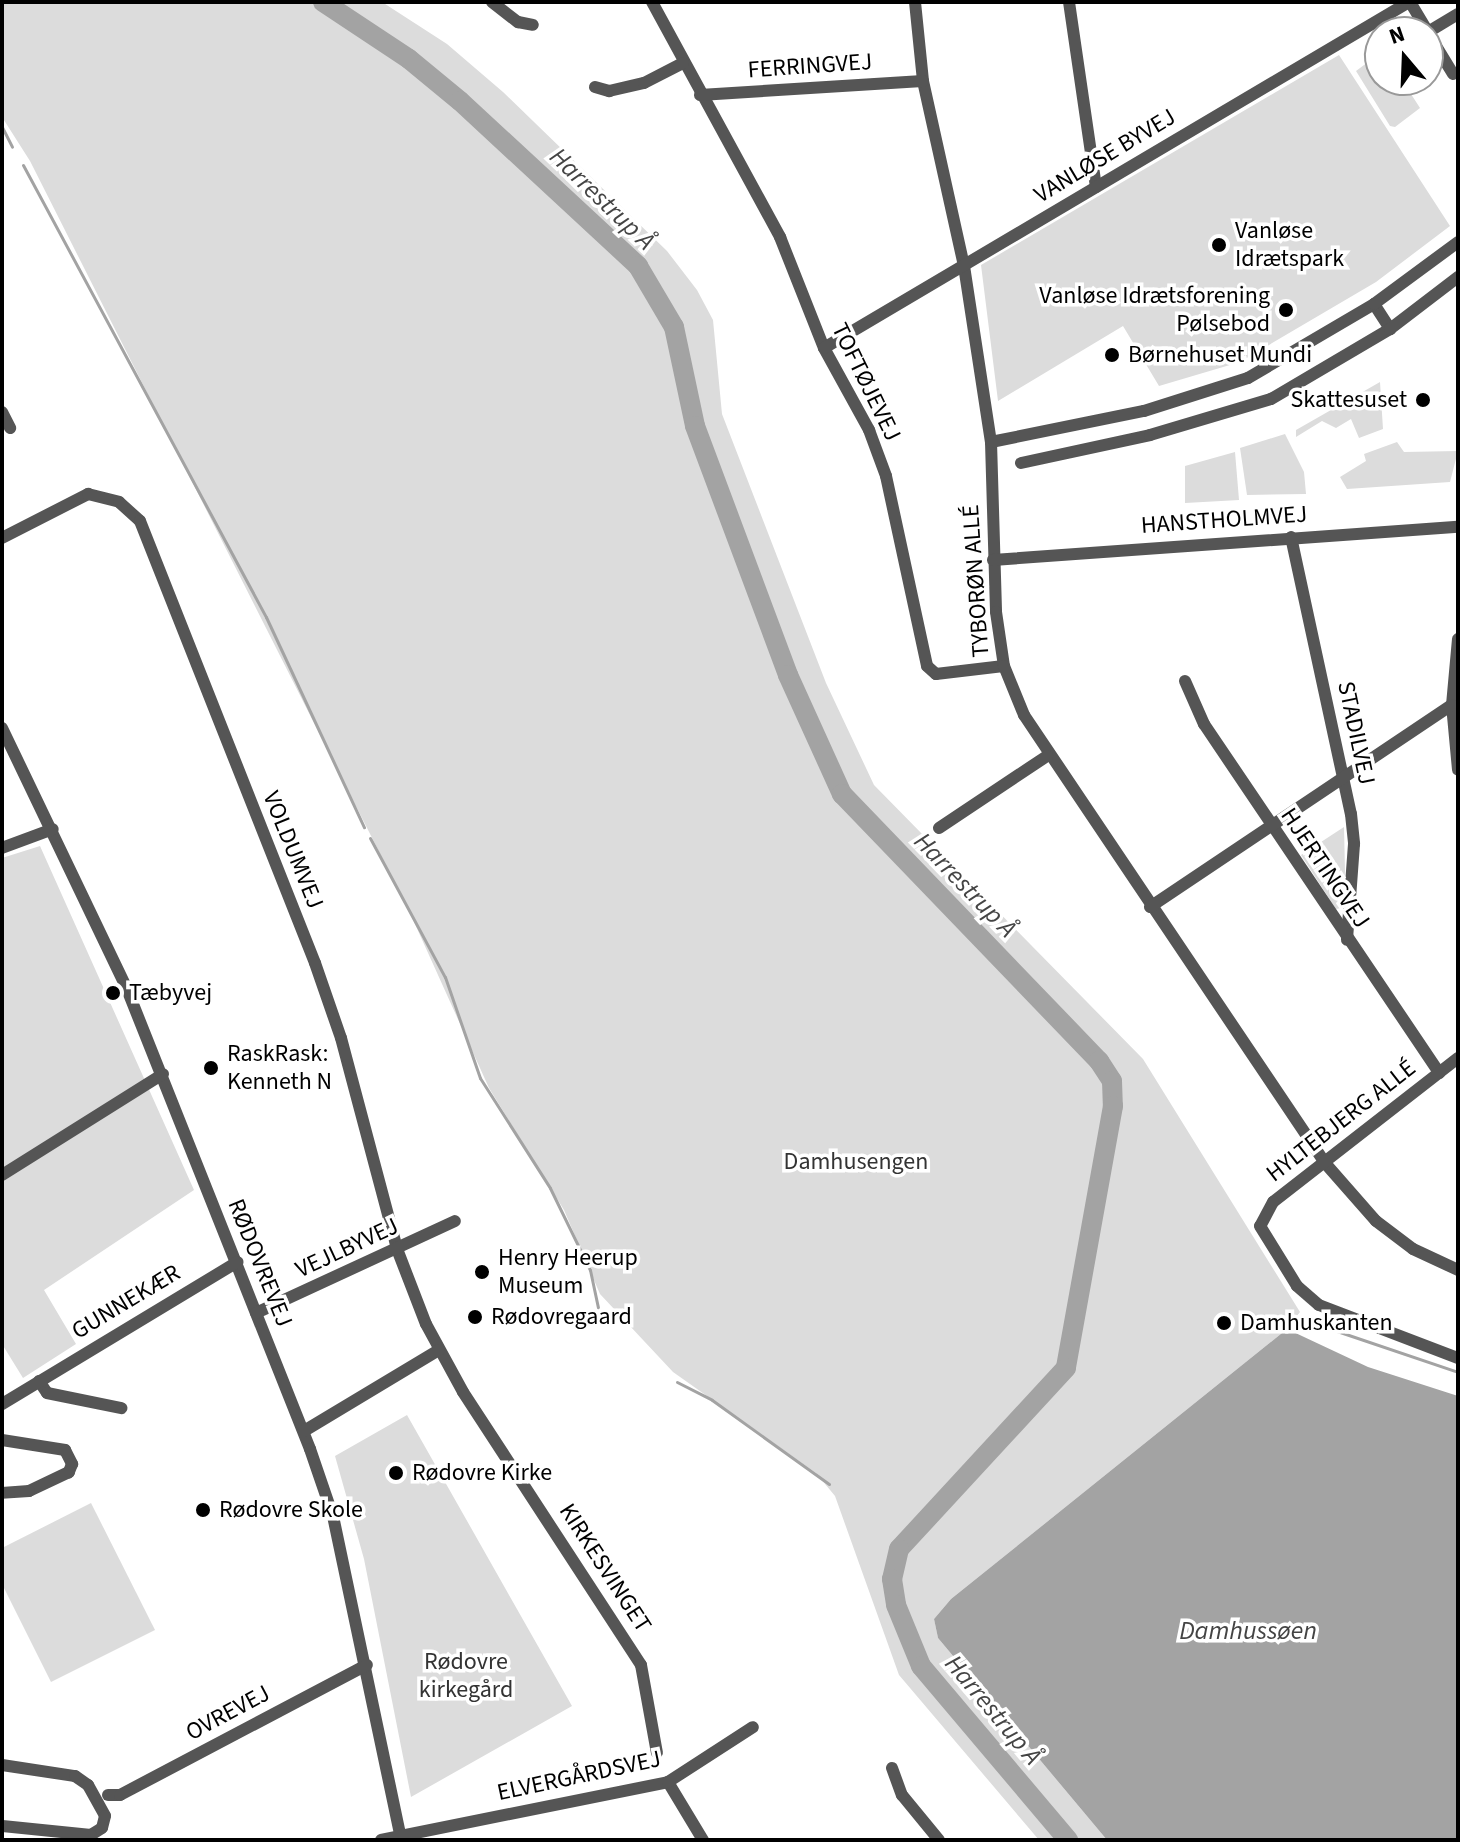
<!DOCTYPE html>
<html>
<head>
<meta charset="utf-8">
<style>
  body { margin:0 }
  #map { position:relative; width:1460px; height:1842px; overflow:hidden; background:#fff; font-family:"Source Sans 3",sans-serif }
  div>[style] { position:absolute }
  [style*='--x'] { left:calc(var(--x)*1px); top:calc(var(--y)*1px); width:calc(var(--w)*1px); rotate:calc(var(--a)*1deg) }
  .green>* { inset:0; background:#dcdcdc }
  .water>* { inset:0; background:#a3a3a3 }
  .stream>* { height:3px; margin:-1.5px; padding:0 1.5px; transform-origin:1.5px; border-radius:1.5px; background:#a3a3a3 }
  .river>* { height:20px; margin:-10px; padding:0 10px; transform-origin:10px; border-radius:10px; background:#a3a3a3 }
  .minor>* { height:12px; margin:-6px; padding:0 6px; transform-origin:6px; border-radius:6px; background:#555 }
  .dots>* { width:22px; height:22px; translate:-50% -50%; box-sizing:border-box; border:4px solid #fff; border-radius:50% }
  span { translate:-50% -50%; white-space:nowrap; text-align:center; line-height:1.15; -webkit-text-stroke:7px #fff; paint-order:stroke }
  .street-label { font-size:24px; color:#000 }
  .poi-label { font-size:24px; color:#000 }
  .left { translate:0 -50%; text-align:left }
  .right { translate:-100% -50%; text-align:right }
  .park-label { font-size:24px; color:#333 }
  .water-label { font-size:26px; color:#444; font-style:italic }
  .frame { position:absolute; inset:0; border:4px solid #000; pointer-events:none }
  .north { position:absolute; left:1364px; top:16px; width:80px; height:80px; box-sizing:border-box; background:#fff; border:2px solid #999; border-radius:50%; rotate:341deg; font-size:22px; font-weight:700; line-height:32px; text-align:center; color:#000 }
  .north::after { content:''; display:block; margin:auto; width:28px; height:36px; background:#000; clip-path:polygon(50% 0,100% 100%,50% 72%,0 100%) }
</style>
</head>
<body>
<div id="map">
  <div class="green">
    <div style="clip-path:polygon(2px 2px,382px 2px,447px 44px,503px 92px,667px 251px,697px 290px,713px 320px,722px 414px,826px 683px,874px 785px,1143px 1059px,1300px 1312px,1287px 1329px,951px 1599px,934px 1619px,938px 1638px,1107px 1840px,1039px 1840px,899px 1675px,835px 1496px,816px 1473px,673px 1372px,600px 1294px,564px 1210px,489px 1088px,410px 913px,30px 161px,2px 117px)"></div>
    <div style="clip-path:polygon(1380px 53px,1380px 80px,1402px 80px,1420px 108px,1395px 127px,1390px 126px,1356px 71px)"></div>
    <div style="clip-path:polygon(1339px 55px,1450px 226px,1376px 282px,1240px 362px,1159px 386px,1123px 326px,998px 401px,981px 265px)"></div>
    <div style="clip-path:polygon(1380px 382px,1383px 429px,1359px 438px,1351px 419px,1336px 428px,1322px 421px,1296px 437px,1296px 430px)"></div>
    <div style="clip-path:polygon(1285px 434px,1304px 472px,1306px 494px,1247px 495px,1240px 448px)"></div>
    <div style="clip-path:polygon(1397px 442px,1404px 452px,1458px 451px,1450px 482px,1347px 489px,1340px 477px,1366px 461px,1364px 454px)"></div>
    <div style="clip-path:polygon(1235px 452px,1239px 500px,1185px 503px,1185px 466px)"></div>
    <div style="clip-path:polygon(1344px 827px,1345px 872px,1341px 908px,1336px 909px,1301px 855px)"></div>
    <div style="clip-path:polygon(40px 846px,194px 1190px,44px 1290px,76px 1344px,23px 1378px,2px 1344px,2px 858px)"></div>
    <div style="clip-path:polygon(407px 1415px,572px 1706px,411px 1797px,364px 1559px,335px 1456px)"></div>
    <div style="clip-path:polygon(91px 1503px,155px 1630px,51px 1682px,2px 1584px,2px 1548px)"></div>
  </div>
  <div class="water">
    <div style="clip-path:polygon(1287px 1329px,1368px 1367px,1458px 1396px,1458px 1840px,1107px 1840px,938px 1638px,934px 1619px,951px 1599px)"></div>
  </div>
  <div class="stream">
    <div style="--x:2;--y:127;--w:22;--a:63"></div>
    <div style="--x:23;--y:165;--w:513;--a:61.74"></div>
    <div style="--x:266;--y:617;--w:232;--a:65"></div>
    <div style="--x:370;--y:838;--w:158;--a:61.7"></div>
    <div style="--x:445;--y:977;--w:107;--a:70.9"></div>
    <div style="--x:480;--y:1078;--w:130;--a:57.5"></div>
    <div style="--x:550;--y:1188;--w:91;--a:64"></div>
    <div style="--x:590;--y:1270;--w:38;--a:78"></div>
    <div style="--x:1322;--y:1326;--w:144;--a:18.7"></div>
    <div style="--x:677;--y:1382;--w:39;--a:27"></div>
    <div style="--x:712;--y:1400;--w:144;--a:35.7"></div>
  </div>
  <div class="river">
    <div style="--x:323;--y:2;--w:103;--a:33.5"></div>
    <div style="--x:409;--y:59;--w:66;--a:39.5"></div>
    <div style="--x:460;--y:101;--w:243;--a:42.8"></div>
    <div style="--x:638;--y:266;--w:71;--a:59.5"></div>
    <div style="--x:674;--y:327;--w:101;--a:78"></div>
    <div style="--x:695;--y:426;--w:266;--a:69.5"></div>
    <div style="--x:788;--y:675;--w:131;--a:65.6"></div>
    <div style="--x:842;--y:794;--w:371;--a:46.1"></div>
    <div style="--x:1099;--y:1061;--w:24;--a:57"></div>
    <div style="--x:1112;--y:1081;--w:25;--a:88"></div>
    <div style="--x:1113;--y:1106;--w:266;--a:100.2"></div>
    <div style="--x:1066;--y:1368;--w:246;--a:132.7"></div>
    <div style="--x:899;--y:1549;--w:31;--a:103"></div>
    <div style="--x:892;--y:1579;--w:26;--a:81"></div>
    <div style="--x:896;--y:1605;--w:66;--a:67.7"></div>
    <div style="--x:921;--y:1666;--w:228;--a:49.8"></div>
  </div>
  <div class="minor">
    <div style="--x:492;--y:2;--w:33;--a:38"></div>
    <div style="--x:518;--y:22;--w:15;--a:11"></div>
    <div style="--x:652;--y:2;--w:268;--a:61.4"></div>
    <div style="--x:780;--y:237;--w:119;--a:68.4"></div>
    <div style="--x:824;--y:348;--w:94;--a:61.2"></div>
    <div style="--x:869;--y:430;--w:49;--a:69.7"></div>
    <div style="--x:886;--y:476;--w:194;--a:77.8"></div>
    <div style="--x:927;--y:666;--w:12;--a:42"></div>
    <div style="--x:936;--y:674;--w:68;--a:-6.7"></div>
    <div style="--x:915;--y:2;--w:79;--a:84.2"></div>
    <div style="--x:923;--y:81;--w:189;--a:77.5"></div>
    <div style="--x:964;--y:266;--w:178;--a:81.3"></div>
    <div style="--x:991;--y:442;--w:170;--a:88.3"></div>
    <div style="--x:996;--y:612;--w:55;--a:81.6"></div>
    <div style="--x:1004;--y:666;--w:53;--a:67.8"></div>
    <div style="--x:1024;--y:715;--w:540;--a:56.1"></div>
    <div style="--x:1325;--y:1163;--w:77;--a:48.7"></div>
    <div style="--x:1376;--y:1221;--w:46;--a:37.1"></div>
    <div style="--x:1413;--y:1249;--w:50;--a:25"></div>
    <div style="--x:1069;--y:2;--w:187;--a:81.7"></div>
    <div style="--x:1410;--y:2;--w:35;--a:59"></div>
    <div style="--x:1428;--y:32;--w:35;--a:-31"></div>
    <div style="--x:1428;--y:33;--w:48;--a:58.6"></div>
    <div style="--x:595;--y:87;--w:15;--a:16"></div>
    <div style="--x:609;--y:91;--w:36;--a:-13"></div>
    <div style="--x:644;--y:83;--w:44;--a:-27.1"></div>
    <div style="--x:700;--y:95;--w:223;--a:-3.6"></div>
    <div style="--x:1374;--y:304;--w:30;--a:57"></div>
    <div style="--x:824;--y:348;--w:680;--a:-30.6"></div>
    <div style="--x:2;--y:412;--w:18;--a:63"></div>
    <div style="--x:991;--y:442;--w:156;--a:-11.5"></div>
    <div style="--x:1144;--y:411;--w:109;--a:-17.6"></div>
    <div style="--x:1248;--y:378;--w:146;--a:-30.4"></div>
    <div style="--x:1374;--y:304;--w:104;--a:-36.4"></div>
    <div style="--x:1021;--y:463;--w:132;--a:-12.2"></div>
    <div style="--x:1150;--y:435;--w:126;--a:-16.6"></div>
    <div style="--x:1271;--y:399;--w:138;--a:-30.5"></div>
    <div style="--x:1390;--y:329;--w:86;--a:-37.4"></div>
    <div style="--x:1291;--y:537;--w:283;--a:77.8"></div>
    <div style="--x:1351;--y:814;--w:30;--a:84"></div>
    <div style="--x:1354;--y:844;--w:96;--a:94.2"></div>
    <div style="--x:2;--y:538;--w:97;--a:-27.1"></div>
    <div style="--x:88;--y:494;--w:32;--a:14"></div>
    <div style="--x:119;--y:502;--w:28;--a:42"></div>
    <div style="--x:140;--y:521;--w:475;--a:68.4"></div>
    <div style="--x:315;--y:963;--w:79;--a:70.9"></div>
    <div style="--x:341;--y:1038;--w:218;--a:75.1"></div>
    <div style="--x:397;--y:1249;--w:80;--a:68.9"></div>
    <div style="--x:426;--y:1324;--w:77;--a:61.4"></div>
    <div style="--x:463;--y:1392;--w:326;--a:56.9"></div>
    <div style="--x:641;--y:1665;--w:89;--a:79.7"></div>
    <div style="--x:993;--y:560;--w:466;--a:-4.1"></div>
    <div style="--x:1458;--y:639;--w:66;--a:95.2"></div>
    <div style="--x:1452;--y:705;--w:65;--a:84.7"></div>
    <div style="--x:1185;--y:681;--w:47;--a:66.2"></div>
    <div style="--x:1204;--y:724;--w:421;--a:56"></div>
    <div style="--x:2;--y:728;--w:289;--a:64.4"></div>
    <div style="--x:127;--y:989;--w:495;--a:68.3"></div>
    <div style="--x:310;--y:1449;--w:71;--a:71.1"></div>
    <div style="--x:333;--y:1516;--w:331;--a:78.1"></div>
    <div style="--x:939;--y:828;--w:130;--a:-33.7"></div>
    <div style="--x:2;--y:848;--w:54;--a:-20.4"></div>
    <div style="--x:1150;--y:907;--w:363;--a:-33.8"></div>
    <div style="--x:1458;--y:1058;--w:234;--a:142.1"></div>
    <div style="--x:1273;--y:1202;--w:27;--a:118"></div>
    <div style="--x:1260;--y:1226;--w:70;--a:58.3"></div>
    <div style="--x:1297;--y:1286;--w:29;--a:41"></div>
    <div style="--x:1319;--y:1305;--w:149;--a:20.9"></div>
    <div style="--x:2;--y:1175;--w:190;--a:-32.1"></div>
    <div style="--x:256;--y:1313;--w:219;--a:-24.8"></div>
    <div style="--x:39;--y:1381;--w:14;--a:56"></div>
    <div style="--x:47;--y:1393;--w:76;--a:11.5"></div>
    <div style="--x:2;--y:1404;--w:275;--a:-31.1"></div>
    <div style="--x:304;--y:1431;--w:157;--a:-31"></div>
    <div style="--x:2;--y:1440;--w:64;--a:9"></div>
    <div style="--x:65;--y:1450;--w:16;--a:63"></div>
    <div style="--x:72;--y:1464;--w:9;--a:111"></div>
    <div style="--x:69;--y:1472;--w:44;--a:154.6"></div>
    <div style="--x:29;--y:1491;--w:27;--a:176"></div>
    <div style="--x:2;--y:1765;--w:74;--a:8.6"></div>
    <div style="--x:75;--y:1776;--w:16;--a:35"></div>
    <div style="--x:88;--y:1785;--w:35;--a:61"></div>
    <div style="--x:105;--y:1816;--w:12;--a:104"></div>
    <div style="--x:102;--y:1828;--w:13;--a:148"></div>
    <div style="--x:91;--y:1835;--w:89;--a:-174.2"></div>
    <div style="--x:892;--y:1768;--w:29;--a:70"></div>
    <div style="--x:902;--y:1795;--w:58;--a:50.6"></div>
    <div style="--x:668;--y:1782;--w:68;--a:58.9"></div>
    <div style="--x:108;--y:1795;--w:12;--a:0"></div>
    <div style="--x:120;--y:1795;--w:279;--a:-27.8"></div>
    <div style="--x:381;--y:1840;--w:293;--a:-11.4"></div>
    <div style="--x:668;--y:1782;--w:101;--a:-32.9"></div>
  </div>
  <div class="dots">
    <div style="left:1219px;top:245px;background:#000"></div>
    <div style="left:1286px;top:310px;background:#000"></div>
    <div style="left:1112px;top:355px;background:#000"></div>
    <div style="left:1423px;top:400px;background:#000"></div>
    <div style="left:113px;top:993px;background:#000"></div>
    <div style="left:211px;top:1068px;background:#000"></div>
    <div style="left:482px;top:1272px;background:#000"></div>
    <div style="left:475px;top:1317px;background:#000"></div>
    <div style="left:1224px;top:1323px;background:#000"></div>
    <div style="left:396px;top:1473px;background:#000"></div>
    <div style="left:203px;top:1510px;background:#000"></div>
  </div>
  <div class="street-label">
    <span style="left:810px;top:66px;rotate:-4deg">FERRINGVEJ</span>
    <span style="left:1105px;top:156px;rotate:-31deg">VANLØSE BYVEJ</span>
    <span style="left:866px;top:382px;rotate:64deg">TOFTØJEVEJ</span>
    <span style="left:1224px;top:520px;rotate:-4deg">HANSTHOLMVEJ</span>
    <span style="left:976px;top:581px;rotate:-94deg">TYBORØN ALLÉ</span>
    <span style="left:1356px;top:733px;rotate:78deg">STADILVEJ</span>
    <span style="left:293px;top:850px;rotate:68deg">VOLDUMVEJ</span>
    <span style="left:1325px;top:868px;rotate:56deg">HJERTINGVEJ</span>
    <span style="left:1341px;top:1121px;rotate:-38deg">HYLTEBJERG ALLÉ</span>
    <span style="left:347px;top:1248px;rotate:-25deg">VEJLBYVEJ</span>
    <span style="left:260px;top:1263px;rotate:68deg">RØDOVREVEJ</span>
    <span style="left:126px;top:1302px;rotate:-31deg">GUNNEKÆR</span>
    <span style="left:605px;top:1568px;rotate:57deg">KIRKESVINGET</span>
    <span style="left:228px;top:1713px;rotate:-28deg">OVREVEJ</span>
    <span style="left:579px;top:1776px;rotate:-12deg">ELVERGÅRDSVEJ</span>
  </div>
  <div class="poi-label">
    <span class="left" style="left:1235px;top:245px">Vanløse<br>Idrætspark</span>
    <span class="right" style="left:1270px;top:310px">Vanløse Idrætsforening<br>Pølsebod</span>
    <span class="left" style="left:1128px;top:355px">Børnehuset Mundi</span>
    <span class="right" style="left:1407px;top:400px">Skattesuset</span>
    <span class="left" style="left:129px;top:993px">Tæbyvej</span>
    <span class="left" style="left:227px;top:1068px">RaskRask:<br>Kenneth N</span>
    <span class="left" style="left:498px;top:1272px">Henry Heerup<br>Museum</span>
    <span class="left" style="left:491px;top:1317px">Rødovregaard</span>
    <span class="left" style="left:1240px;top:1323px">Damhuskanten</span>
    <span class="left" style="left:412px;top:1473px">Rødovre Kirke</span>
    <span class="left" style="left:219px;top:1510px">Rødovre Skole</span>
  </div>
  <div class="park-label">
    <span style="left:856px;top:1162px">Damhusengen</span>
    <span style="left:466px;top:1676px">Rødovre<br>kirkegård</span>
  </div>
  <div class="water-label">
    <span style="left:602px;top:199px;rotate:44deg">Harrestrup Å</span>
    <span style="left:965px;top:885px;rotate:46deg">Harrestrup Å</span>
    <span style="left:1248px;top:1631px">Damhussøen</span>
    <span style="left:993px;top:1710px;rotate:50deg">Harrestrup Å</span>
  </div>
  <div class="frame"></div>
  <div class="north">N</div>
</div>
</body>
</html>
